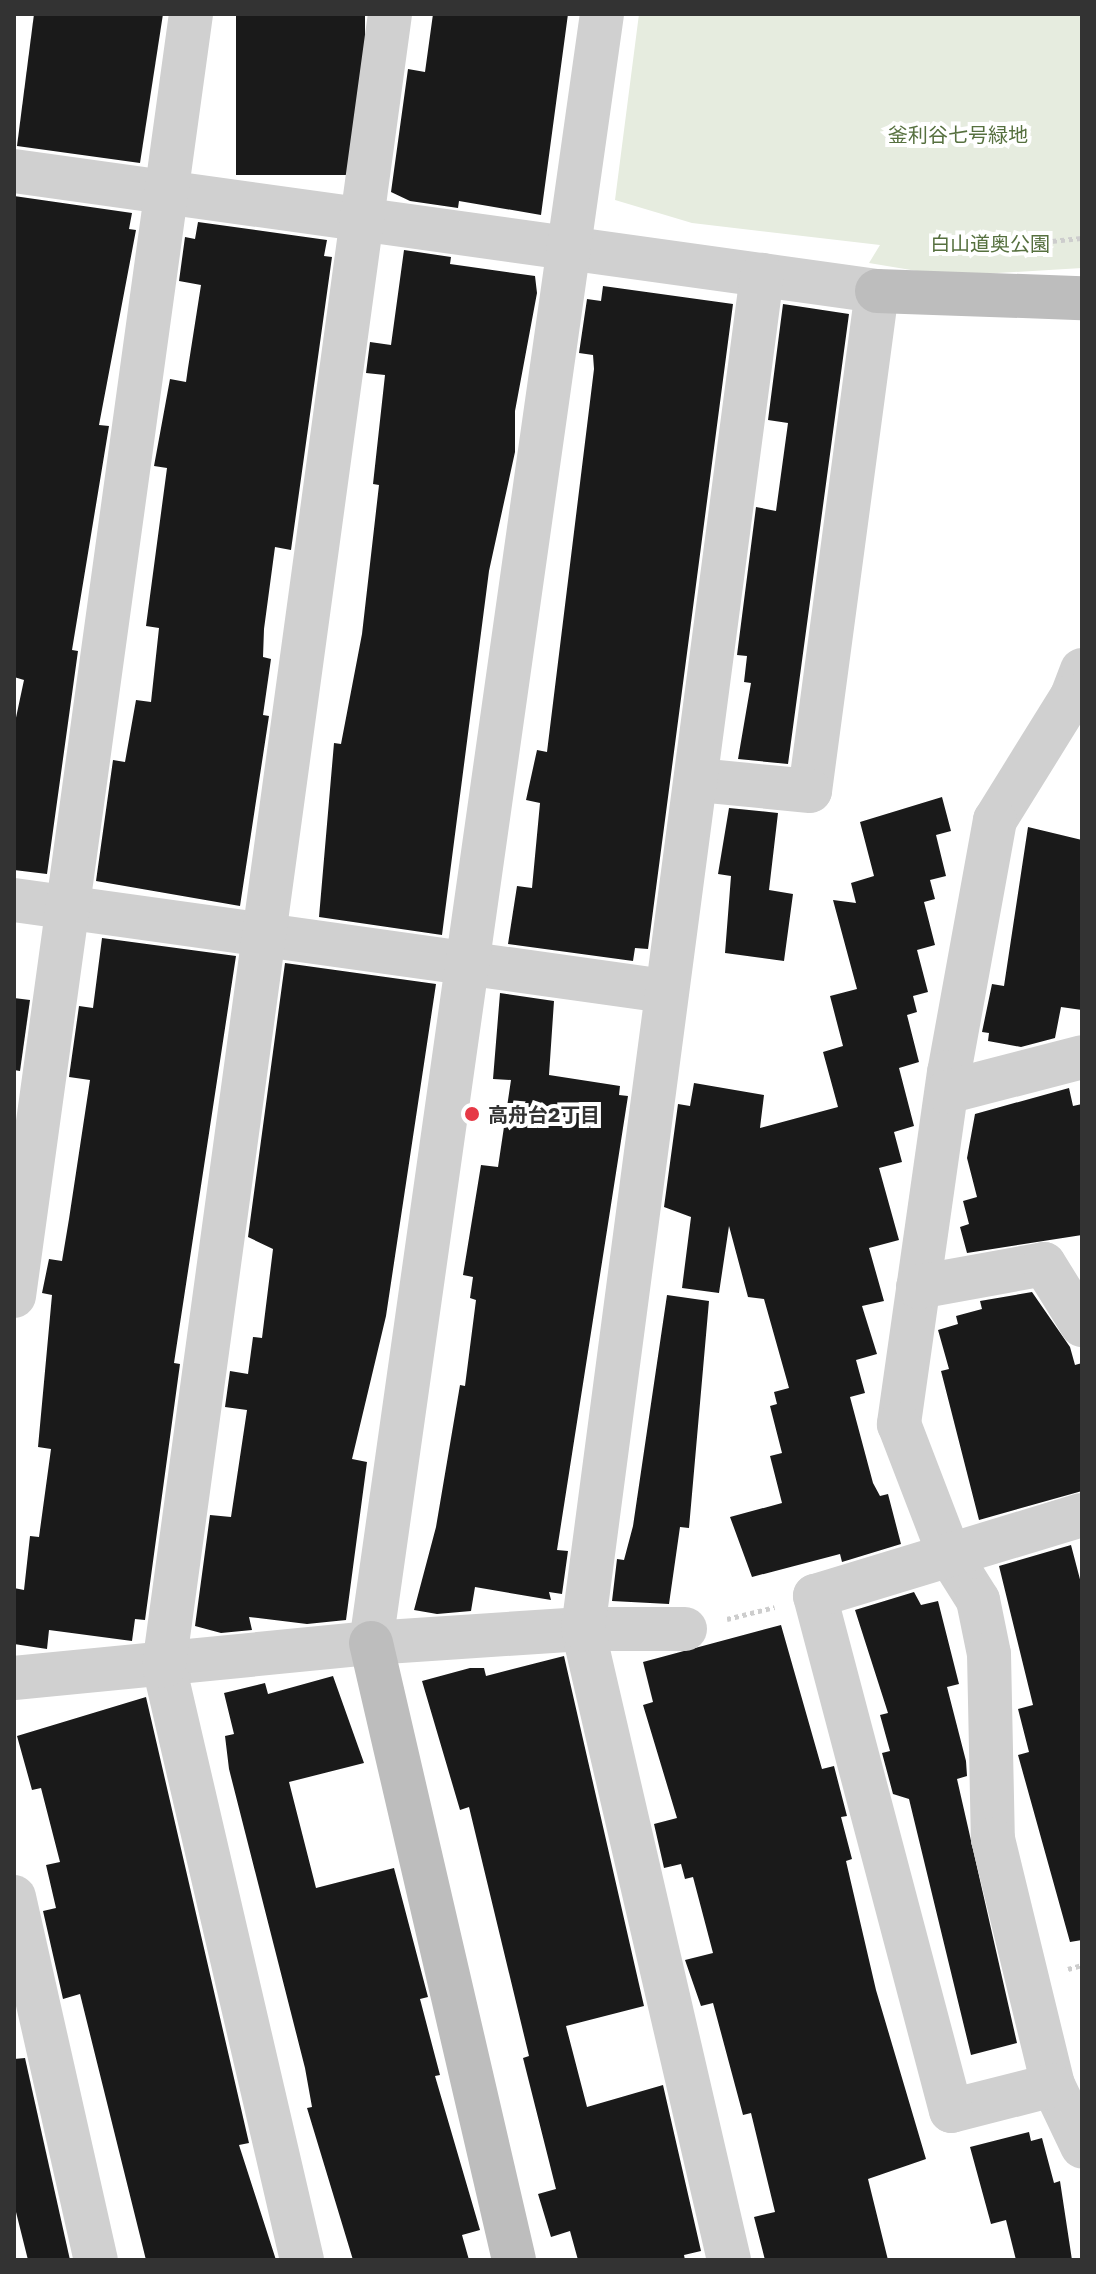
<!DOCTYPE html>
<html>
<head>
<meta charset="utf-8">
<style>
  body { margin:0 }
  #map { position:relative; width:1096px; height:2274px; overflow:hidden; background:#fff; font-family:"Golos Text","Noto Sans JP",sans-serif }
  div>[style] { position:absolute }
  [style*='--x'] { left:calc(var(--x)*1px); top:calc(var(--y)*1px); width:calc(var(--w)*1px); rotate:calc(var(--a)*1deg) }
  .green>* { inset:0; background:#e6ecdf }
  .building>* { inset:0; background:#1a1a1a; transform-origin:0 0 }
  .path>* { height:5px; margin-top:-2.5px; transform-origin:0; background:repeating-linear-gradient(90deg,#cdcdcd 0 4px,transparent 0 8px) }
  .street>* { height:44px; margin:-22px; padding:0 22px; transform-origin:22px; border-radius:22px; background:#d0d0d0 }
  .secondary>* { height:44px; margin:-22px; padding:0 22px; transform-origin:22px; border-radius:22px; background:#bdbdbd }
  .dots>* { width:22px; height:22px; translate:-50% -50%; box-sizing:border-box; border:4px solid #fff; border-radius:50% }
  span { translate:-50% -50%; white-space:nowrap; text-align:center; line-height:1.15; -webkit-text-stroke:8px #fff; paint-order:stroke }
  .park-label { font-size:20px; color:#56703f }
  .poi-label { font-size:20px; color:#333; font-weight:700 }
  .left { translate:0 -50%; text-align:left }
  .frame { position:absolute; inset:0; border:16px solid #333; pointer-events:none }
</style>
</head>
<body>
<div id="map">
  <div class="green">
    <div style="clip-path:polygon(639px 14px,1082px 14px,1082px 268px,947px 276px,869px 263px,880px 245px,692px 223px,615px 200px)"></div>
  </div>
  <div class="building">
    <div style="clip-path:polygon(34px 14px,163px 14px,140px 163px,17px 146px)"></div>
    <div style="left:236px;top:14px;width:129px;height:161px"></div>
    <div style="clip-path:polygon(433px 14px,568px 14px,541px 215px,459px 201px,458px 208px,410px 201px,391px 192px,408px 69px,425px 72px)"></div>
    <div style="clip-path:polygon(14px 196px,132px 213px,129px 229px,136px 230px,99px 425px,109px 426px,72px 650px,78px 651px,47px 874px,14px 870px,14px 727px,24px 680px,14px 677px)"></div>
    <div style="clip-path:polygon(198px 222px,327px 240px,324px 256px,332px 257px,291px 550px,275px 547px,264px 629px,263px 657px,271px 659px,263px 715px,269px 716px,240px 906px,96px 881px,113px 760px,125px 762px,136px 700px,151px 702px,159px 628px,146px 626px,167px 468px,154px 466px,170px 379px,186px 382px,188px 368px,201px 285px,179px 281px,185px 237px,195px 239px)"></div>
    <div style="clip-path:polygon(404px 250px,451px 257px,450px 264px,535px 276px,537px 293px,515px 411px,515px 452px,489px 571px,442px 935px,319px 917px,334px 743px,341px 744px,362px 634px,379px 485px,373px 484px,385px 375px,366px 373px,370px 342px,391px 345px)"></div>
    <div style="clip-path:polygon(603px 286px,733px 304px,648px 949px,635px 948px,633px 961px,508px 944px,517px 886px,532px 888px,540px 803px,526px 800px,537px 750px,547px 752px,594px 369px,593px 355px,579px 353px,587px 299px,601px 301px)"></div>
    <div style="clip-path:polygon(783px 304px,849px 314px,788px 764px,738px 759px,751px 683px,744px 682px,747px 656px,737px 655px,756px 507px,776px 511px,788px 423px,768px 420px)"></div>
    <div style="clip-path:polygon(942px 797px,951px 831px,936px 835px,946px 876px,930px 880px,935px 899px,924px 902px,935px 945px,917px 950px,928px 992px,913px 996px,917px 1012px,907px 1015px,919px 1062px,899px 1068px,914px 1126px,894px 1132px,902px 1162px,879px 1168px,899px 1240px,869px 1248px,884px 1301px,862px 1306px,877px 1354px,856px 1360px,865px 1393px,850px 1397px,873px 1483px,880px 1496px,888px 1494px,901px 1544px,842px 1562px,840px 1554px,752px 1577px,730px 1517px,782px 1503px,770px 1456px,782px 1453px,770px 1406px,777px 1404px,774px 1392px,789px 1388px,764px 1299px,748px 1297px,729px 1226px,719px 1293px,682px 1288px,691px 1217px,664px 1207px,678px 1104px,690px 1106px,694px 1083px,764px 1095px,760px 1128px,838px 1107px,823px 1052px,843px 1046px,830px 996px,857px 989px,833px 900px,856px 903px,851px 883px,874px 876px,860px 822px)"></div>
    <div style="clip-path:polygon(729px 808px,778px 813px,769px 890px,793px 894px,784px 961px,725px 953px,731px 876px,718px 874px)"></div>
    <div style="clip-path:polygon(1028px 827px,1082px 840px,1082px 1010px,1061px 1007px,1055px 1038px,1021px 1047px,988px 1041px,989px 1033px,982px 1032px,992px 984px,1004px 986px)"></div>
    <div style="clip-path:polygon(102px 938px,236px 956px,174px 1363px,180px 1364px,145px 1620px,135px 1619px,132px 1641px,49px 1630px,47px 1649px,14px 1644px,14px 1588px,24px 1590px,30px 1536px,39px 1537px,51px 1449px,38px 1447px,52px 1295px,42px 1293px,49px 1259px,62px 1261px,69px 1219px,90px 1080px,69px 1077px,79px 1006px,93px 1008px)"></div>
    <div style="clip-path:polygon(285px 963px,436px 984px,386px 1316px,352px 1459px,367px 1462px,346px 1620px,307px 1624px,249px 1617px,252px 1630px,221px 1633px,195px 1626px,210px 1515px,231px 1517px,247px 1410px,225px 1407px,230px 1371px,248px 1374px,253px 1337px,262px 1338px,273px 1249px,248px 1237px)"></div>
    <div style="clip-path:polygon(500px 993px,554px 1001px,549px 1075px,620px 1086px,619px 1095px,628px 1096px,557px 1550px,568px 1551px,562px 1594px,549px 1592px,551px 1600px,475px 1587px,471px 1611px,437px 1614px,414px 1610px,436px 1527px,460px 1385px,465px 1386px,476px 1300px,470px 1298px,473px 1277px,463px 1275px,481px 1165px,498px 1167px,511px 1080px,493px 1079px)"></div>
    <div style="clip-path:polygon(14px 998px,30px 1000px,20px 1071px,14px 1070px)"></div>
    <div style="clip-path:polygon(1069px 1088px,1073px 1106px,1082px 1104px,1082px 1235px,967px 1253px,960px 1227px,969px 1224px,963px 1201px,977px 1197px,967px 1158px,975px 1114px)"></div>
    <div style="clip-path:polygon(1032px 1292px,1070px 1347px,1075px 1365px,1082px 1363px,1082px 1491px,979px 1520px,941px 1371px,949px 1369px,938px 1330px,958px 1324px,956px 1316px,982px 1309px,980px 1301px)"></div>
    <div style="clip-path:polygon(667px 1295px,709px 1301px,689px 1528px,680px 1527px,669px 1604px,612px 1601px,617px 1559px,624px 1560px,633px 1526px)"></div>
    <div style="clip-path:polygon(1071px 1545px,1082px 1587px,1082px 1940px,1070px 1942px,1018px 1755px,1029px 1752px,1018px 1709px,1033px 1705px,999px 1566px)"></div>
    <div style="clip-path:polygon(914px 1592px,921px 1605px,938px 1601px,959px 1684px,947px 1687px,966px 1761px,967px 1776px,957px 1779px,1017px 2043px,971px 2055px,909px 1799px,893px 1794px,882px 1753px,890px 1751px,880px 1715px,888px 1713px,855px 1610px)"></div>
    <div style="clip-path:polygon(781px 1625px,822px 1769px,834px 1766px,847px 1816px,841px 1817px,852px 1859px,846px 1861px,876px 1990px,926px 2159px,868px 2179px,888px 2260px,765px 2260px,754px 2217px,775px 2212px,751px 2113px,743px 2115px,713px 2003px,701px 2006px,685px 1960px,713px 1953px,693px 1877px,685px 1879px,681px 1864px,664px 1868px,654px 1824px,677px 1818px,643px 1705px,653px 1702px,643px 1662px)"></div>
    <div style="clip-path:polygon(564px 1656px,644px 2006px,566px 2026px,587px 2107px,663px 2085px,701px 2251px,684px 2255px,685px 2260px,578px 2260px,570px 2231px,551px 2237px,538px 2194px,556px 2189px,523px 2058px,529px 2056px,469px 1807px,460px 1810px,422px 1681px,470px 1668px,484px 1668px,486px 1676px)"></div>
    <div style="clip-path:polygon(333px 1676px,364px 1763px,289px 1782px,316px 1888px,394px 1868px,428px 1997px,420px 1999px,440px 2075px,435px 2076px,480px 2230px,462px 2235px,469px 2260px,353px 2260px,307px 2108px,312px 2107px,305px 2068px,229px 1769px,225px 1736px,234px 1734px,224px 1693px,265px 1683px,268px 1694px)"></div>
    <div style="clip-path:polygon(146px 1697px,249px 2143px,239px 2145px,276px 2260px,146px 2260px,80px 1994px,63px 1999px,43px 1911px,56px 1908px,46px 1865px,60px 1862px,41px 1788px,32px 1790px,17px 1736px)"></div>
    <div style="clip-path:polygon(25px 2058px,70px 2260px,28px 2260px,14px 2204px,14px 2059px)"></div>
    <div style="clip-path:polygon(1029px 2132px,1031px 2141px,1042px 2138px,1054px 2183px,1060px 2181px,1072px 2260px,1016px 2260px,1006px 2220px,991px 2224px,970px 2147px)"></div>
  </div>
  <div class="path">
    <div style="--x:981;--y:248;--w:101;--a:-5.7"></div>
    <div style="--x:727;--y:1619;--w:49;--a:-14"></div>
    <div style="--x:1068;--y:1969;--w:15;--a:-16"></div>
  </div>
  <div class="street">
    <div style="--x:14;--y:171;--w:871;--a:7.92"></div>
    <div style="--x:877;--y:291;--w:504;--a:97.63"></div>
    <div style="--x:810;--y:791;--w:114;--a:-174.4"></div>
    <div style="--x:1082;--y:670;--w:28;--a:111"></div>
    <div style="--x:1072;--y:696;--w:146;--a:121.8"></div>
    <div style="--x:995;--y:820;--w:256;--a:100.3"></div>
    <div style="--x:949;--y:1072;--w:356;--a:98.1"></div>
    <div style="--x:899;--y:1424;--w:139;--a:69"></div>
    <div style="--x:949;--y:1554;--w:54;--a:57.8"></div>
    <div style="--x:978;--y:1600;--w:55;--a:78.5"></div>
    <div style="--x:989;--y:1654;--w:185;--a:88.8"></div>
    <div style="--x:993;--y:1839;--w:253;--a:76.3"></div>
    <div style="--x:1053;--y:2085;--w:68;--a:64.6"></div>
    <div style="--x:14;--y:900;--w:657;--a:7.96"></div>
    <div style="--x:947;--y:1092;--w:139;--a:-14.5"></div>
    <div style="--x:918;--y:1287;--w:128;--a:-10.3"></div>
    <div style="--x:1044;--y:1264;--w:72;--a:58.1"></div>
    <div style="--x:14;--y:1296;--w:1294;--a:-82.14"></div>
    <div style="--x:371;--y:1643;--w:1645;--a:-81.93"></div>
    <div style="--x:14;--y:1678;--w:359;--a:-5.6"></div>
    <div style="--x:371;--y:1643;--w:212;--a:-3.8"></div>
    <div style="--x:583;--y:1629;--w:102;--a:0"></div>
    <div style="--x:14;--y:1897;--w:372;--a:77.3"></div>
    <div style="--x:1053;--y:2085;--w:105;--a:165.7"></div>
    <div style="--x:951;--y:2111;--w:533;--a:-104.79"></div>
    <div style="--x:815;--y:1596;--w:279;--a:-16.9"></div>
    <div style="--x:302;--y:2260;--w:610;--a:-103.08"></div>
    <div style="--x:164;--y:1666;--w:1667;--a:-82.21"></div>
    <div style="--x:729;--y:2260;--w:648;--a:-103.03"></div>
    <div style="--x:583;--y:1629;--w:1366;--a:-82.47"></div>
  </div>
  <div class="secondary">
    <div style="--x:877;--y:291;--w:205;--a:2"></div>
    <div style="--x:371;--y:1643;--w:633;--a:76.95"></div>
  </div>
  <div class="dots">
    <div style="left:472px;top:1114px;background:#e63946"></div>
  </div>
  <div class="park-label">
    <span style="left:958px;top:134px">釜利谷七号緑地</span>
    <span style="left:990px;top:243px">白山道奥公園</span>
  </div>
  <div class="poi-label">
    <span class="left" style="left:488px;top:1114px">高舟台2丁目</span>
  </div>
  <div class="frame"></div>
</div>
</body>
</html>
